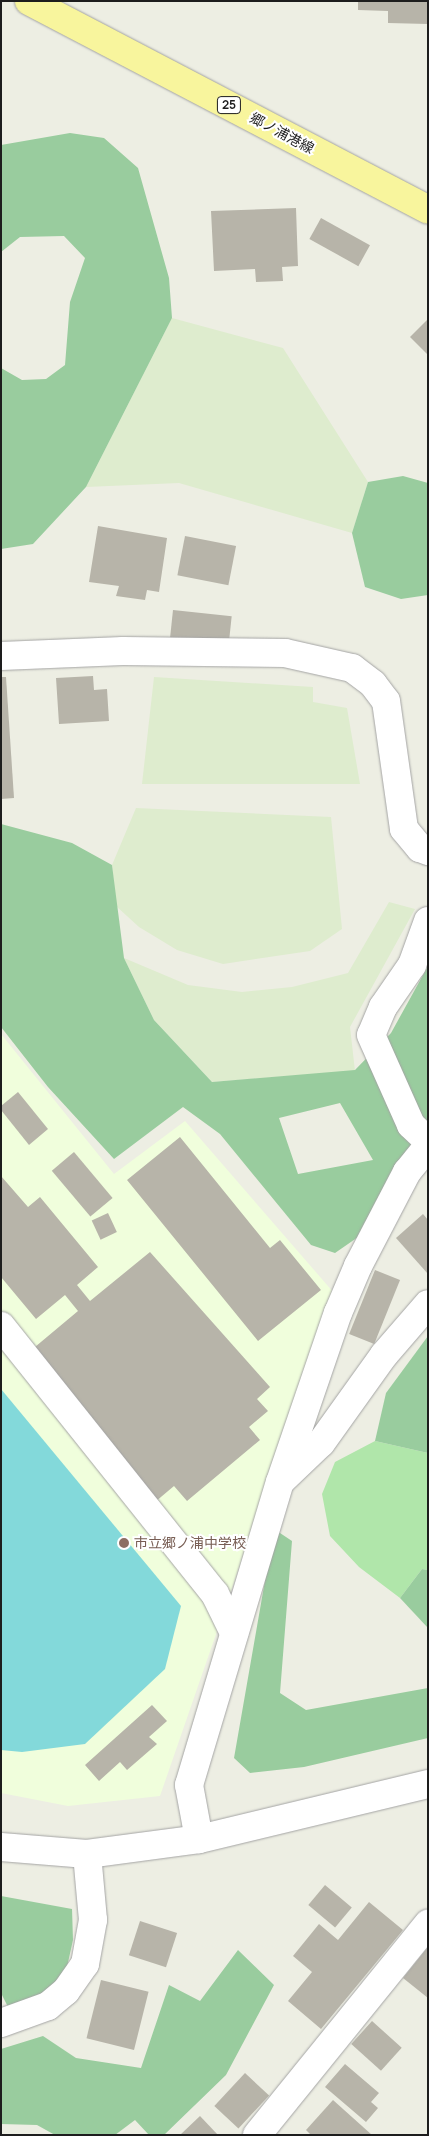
<!DOCTYPE html>
<html>
<head>
<meta charset="utf-8">
<style>
  body { margin:0 }
  #map { position:relative; width:429px; height:2136px; overflow:hidden; background:#edeee3; font-family:Manrope,"Noto Sans JP",sans-serif }
  div>[style] { position:absolute }
  [style*='--x'] { left:calc(var(--x)*1px); top:calc(var(--y)*1px); width:calc(var(--w)*1px); rotate:calc(var(--a)*1deg) }
  .education>* { inset:0; background:#f0fedc }
  .farmland>* { inset:0; background:#deecce }
  .grass>* { inset:0; background:#b0e6aa }
  .forest>* { inset:0; background:#99cc9e }
  .pitch>* { inset:0; background:#83d9da }
  .building>* { inset:0; background:#b7b4a9; transform-origin:0 0 }
  .roads { filter:drop-shadow(0 0 1px #a4a4a4) drop-shadow(0 0 1px #a4a4a4) }
  .minor>* { height:28px; margin:-14px; padding:0 14px; transform-origin:14px; border-radius:14px; background:#fff }
  .major>* { height:28px; margin:-14px; padding:0 14px; transform-origin:14px; border-radius:14px; background:#f8f59d }
  .dots>* { width:14px; height:14px; translate:-50% -50%; box-sizing:border-box; border:2px solid #fff; border-radius:50% }
  span { translate:-50% -50%; white-space:nowrap; text-align:center; line-height:1.15; -webkit-text-stroke:4px #fff; paint-order:stroke }
  .shield-label span { padding:1px 4px; background:#fff; border:1px solid; border-radius:4px; -webkit-text-stroke-width:0 }
  .shield-label { font-size:12px; color:#1d1d1d; font-weight:700 }
  .street-label { font-size:14px; color:#1d1d1d }
  .education-label { font-size:14px; color:#785e54 }
  .left { translate:0 -50%; text-align:left }
  .frame { position:absolute; inset:0; border:2px solid #1d1d1d; pointer-events:none }
</style>
</head>
<body>
<div id="map">
  <div class="education">
    <div style="clip-path:polygon(1px 1034px,114px 1174px,185px 1121px,334px 1293px,160px 1796px,68px 1806px,1px 1793px)"></div>
  </div>
  <div class="farmland">
    <div style="clip-path:polygon(172px 318px,283px 348px,368px 482px,352px 533px,179px 483px,86px 487px)"></div>
    <div style="clip-path:polygon(154px 677px,313px 687px,313px 702px,347px 708px,360px 784px,142px 784px)"></div>
    <div style="clip-path:polygon(136px 808px,331px 817px,342px 929px,310px 951px,223px 964px,177px 950px,139px 927px,116px 906px,112px 865px)"></div>
    <div style="clip-path:polygon(389px 902px,415px 909px,350px 1027px,355px 1071px,212px 1082px,154px 1020px,124px 958px,188px 985px,242px 992px,292px 987px,348px 973px)"></div>
  </div>
  <div class="grass">
    <div style="clip-path:polygon(375px 1441px,428px 1453px,428px 1570px,422px 1569px,400px 1598px,359px 1567px,330px 1536px,322px 1494px,335px 1462px)"></div>
  </div>
  <div class="forest">
    <div style="clip-path:polygon(70px 133px,104px 138px,138px 168px,169px 278px,172px 318px,86px 487px,33px 544px,1px 549px,1px 368px,22px 380px,46px 379px,65px 365px,70px 302px,85px 258px,64px 236px,20px 237px,1px 252px,1px 145px)"></div>
    <div style="clip-path:polygon(403px 476px,428px 483px,428px 595px,401px 599px,365px 587px,352px 533px,368px 482px)"></div>
    <div style="clip-path:polygon(evenodd,1px 824px,72px 843px,112px 865px,124px 958px,154px 1020px,212px 1082px,355px 1070px,391px 1033px,428px 966px,428px 1135px,361px 1235px,335px 1253px,311px 1245px,220px 1134px,183px 1107px,114px 1159px,48px 1087px,1px 1027px,1px 824px,340px 1103px,373px 1160px,298px 1174px,279px 1118px,340px 1103px)"></div>
    <div style="clip-path:polygon(428px 1336px,428px 1453px,375px 1441px,386px 1393px)"></div>
    <div style="clip-path:polygon(274px 1529px,292px 1541px,280px 1693px,306px 1710px,428px 1688px,428px 1738px,304px 1767px,250px 1773px,234px 1758px)"></div>
    <div style="clip-path:polygon(422px 1569px,428px 1570px,428px 1628px,400px 1598px)"></div>
    <div style="clip-path:polygon(1px 1896px,72px 1909px,73px 1940px,67px 1967px,53px 1990px,9px 2009px,1px 1993px)"></div>
    <div style="clip-path:polygon(238px 1950px,274px 1985px,226px 2075px,164px 2135px,149px 2135px,135px 2120px,115px 2135px,55px 2135px,37px 2125px,1px 2124px,1px 2049px,43px 2036px,76px 2058px,141px 2068px,169px 1985px,200px 2001px)"></div>
  </div>
  <div class="pitch">
    <div style="clip-path:polygon(1px 1389px,181px 1606px,165px 1669px,85px 1744px,22px 1752px,1px 1750px)"></div>
  </div>
  <div class="building">
    <div style="clip-path:polygon(358px 1px,428px 1px,428px 24px,388px 23px,388px 11px,358px 10px)"></div>
    <div style="clip-path:polygon(296px 208px,298px 266px,282px 267px,283px 281px,256px 282px,255px 269px,214px 271px,211px 211px)"></div>
    <div style="left:321px;top:218px;width:56px;height:24px;rotate:29deg"></div>
    <div style="clip-path:polygon(428px 319px,428px 355px,410px 337px)"></div>
    <div style="clip-path:polygon(98px 526px,167px 538px,159px 592px,147px 590px,145px 600px,116px 596px,119px 586px,89px 582px)"></div>
    <div style="left:185px;top:536px;width:52px;height:40px;rotate:11deg"></div>
    <div style="left:173px;top:610px;width:59px;height:28px;rotate:6deg"></div>
    <div style="clip-path:polygon(93px 676px,94px 690px,107px 689px,109px 721px,59px 724px,56px 678px)"></div>
    <div style="clip-path:polygon(1px 677px,6px 677px,14px 798px,1px 799px)"></div>
    <div style="clip-path:polygon(18px 1092px,48px 1129px,29px 1145px,1px 1110px,1px 1106px)"></div>
    <div style="clip-path:polygon(180px 1137px,270px 1248px,280px 1240px,321px 1290px,258px 1341px,127px 1180px)"></div>
    <div style="left:74px;top:1152px;width:60px;height:29px;rotate:50deg"></div>
    <div style="clip-path:polygon(1px 1176px,28px 1207px,40px 1197px,98px 1267px,77px 1285px,90px 1301px,150px 1252px,270px 1387px,257px 1399px,268px 1411px,249px 1427px,260px 1440px,187px 1501px,174px 1486px,155px 1502px,29px 1352px,78px 1311px,65px 1295px,36px 1319px,1px 1277px)"></div>
    <div style="left:108px;top:1213px;width:21px;height:18px;rotate:65deg"></div>
    <div style="clip-path:polygon(423px 1214px,428px 1220px,428px 1274px,396px 1238px)"></div>
    <div style="left:375px;top:1270px;width:27px;height:69px;rotate:22deg"></div>
    <div style="clip-path:polygon(152px 1705px,167px 1721px,149px 1737px,157px 1744px,127px 1770px,120px 1762px,99px 1781px,85px 1765px)"></div>
    <div style="left:325px;top:1885px;width:35px;height:26px;rotate:40deg"></div>
    <div style="clip-path:polygon(369px 1902px,403px 1930px,321px 2029px,288px 2001px,312px 1972px,293px 1956px,319px 1924px,338px 1940px)"></div>
    <div style="left:140px;top:1921px;width:39px;height:36px;rotate:18deg"></div>
    <div style="clip-path:polygon(428px 1947px,428px 1998px,403px 1978px)"></div>
    <div style="left:101px;top:1980px;width:49px;height:60px;rotate:14deg"></div>
    <div style="left:372px;top:2021px;width:40px;height:31px;rotate:42deg"></div>
    <div style="clip-path:polygon(345px 2064px,379px 2093px,371px 2102px,378px 2108px,366px 2122px,325px 2087px)"></div>
    <div style="left:245px;top:2073px;width:33px;height:45px;rotate:43deg"></div>
    <div style="clip-path:polygon(333px 2100px,372px 2135px,311px 2135px,306px 2130px)"></div>
    <div style="clip-path:polygon(200px 2116px,218px 2135px,180px 2135px)"></div>
  </div>
  <div class="roads">
    <div class="minor">
      <div style="--x:1;--y:656;--w:122;--a:-2.3"></div>
      <div style="--x:123;--y:651;--w:162;--a:0.7"></div>
      <div style="--x:285;--y:653;--w:69;--a:12.6"></div>
      <div style="--x:352;--y:668;--w:26;--a:37"></div>
      <div style="--x:373;--y:684;--w:21;--a:53"></div>
      <div style="--x:386;--y:701;--w:129;--a:82"></div>
      <div style="--x:404;--y:829;--w:25;--a:50"></div>
      <div style="--x:420;--y:848;--w:9;--a:21"></div>
      <div style="--x:428;--y:921;--w:47;--a:110"></div>
      <div style="--x:412;--y:965;--w:51;--a:124.6"></div>
      <div style="--x:383;--y:1007;--w:30;--a:113"></div>
      <div style="--x:371;--y:1035;--w:98;--a:66"></div>
      <div style="--x:411;--y:1125;--w:23;--a:43"></div>
      <div style="--x:1;--y:1326;--w:343;--a:51.4"></div>
      <div style="--x:215;--y:1594;--w:43;--a:64"></div>
      <div style="--x:283;--y:1479;--w:52;--a:-43.5"></div>
      <div style="--x:321;--y:1443;--w:108;--a:-54.4"></div>
      <div style="--x:384;--y:1355;--w:67;--a:-49.2"></div>
      <div style="--x:199;--y:1839;--w:55;--a:-100.5"></div>
      <div style="--x:189;--y:1785;--w:316;--a:-73.3"></div>
      <div style="--x:280;--y:1482;--w:179;--a:-71.1"></div>
      <div style="--x:338;--y:1313;--w:51;--a:-66.9"></div>
      <div style="--x:358;--y:1266;--w:106;--a:-62.5"></div>
      <div style="--x:407;--y:1172;--w:33;--a:-51"></div>
      <div style="--x:1;--y:1847;--w:86;--a:4.7"></div>
      <div style="--x:87;--y:1854;--w:113;--a:-7.6"></div>
      <div style="--x:199;--y:1839;--w:236;--a:-13.5"></div>
      <div style="--x:1;--y:2023;--w:50;--a:-19.9"></div>
      <div style="--x:48;--y:2006;--w:23;--a:-40"></div>
      <div style="--x:66;--y:1991;--w:33;--a:-55"></div>
      <div style="--x:85;--y:1964;--w:45;--a:-79.7"></div>
      <div style="--x:93;--y:1920;--w:66;--a:-95.2"></div>
      <div style="--x:257;--y:2135;--w:272;--a:-51"></div>
    </div>
    <div class="major">
      <div style="--x:29;--y:1;--w:450;--a:27.6"></div>
    </div>
  </div>
  <div class="dots">
    <div style="left:124px;top:1543px;background:#8d6e63"></div>
  </div>
  <div class="shield-label">
    <span style="left:229px;top:105px">25</span>
  </div>
  <div class="street-label">
    <span style="left:282px;top:133px;rotate:28deg">郷ノ浦港線</span>
  </div>
  <div class="education-label">
    <span class="left" style="left:134px;top:1543px">市立郷ノ浦中学校</span>
  </div>
  <div class="frame"></div>
</div>
</body>
</html>
